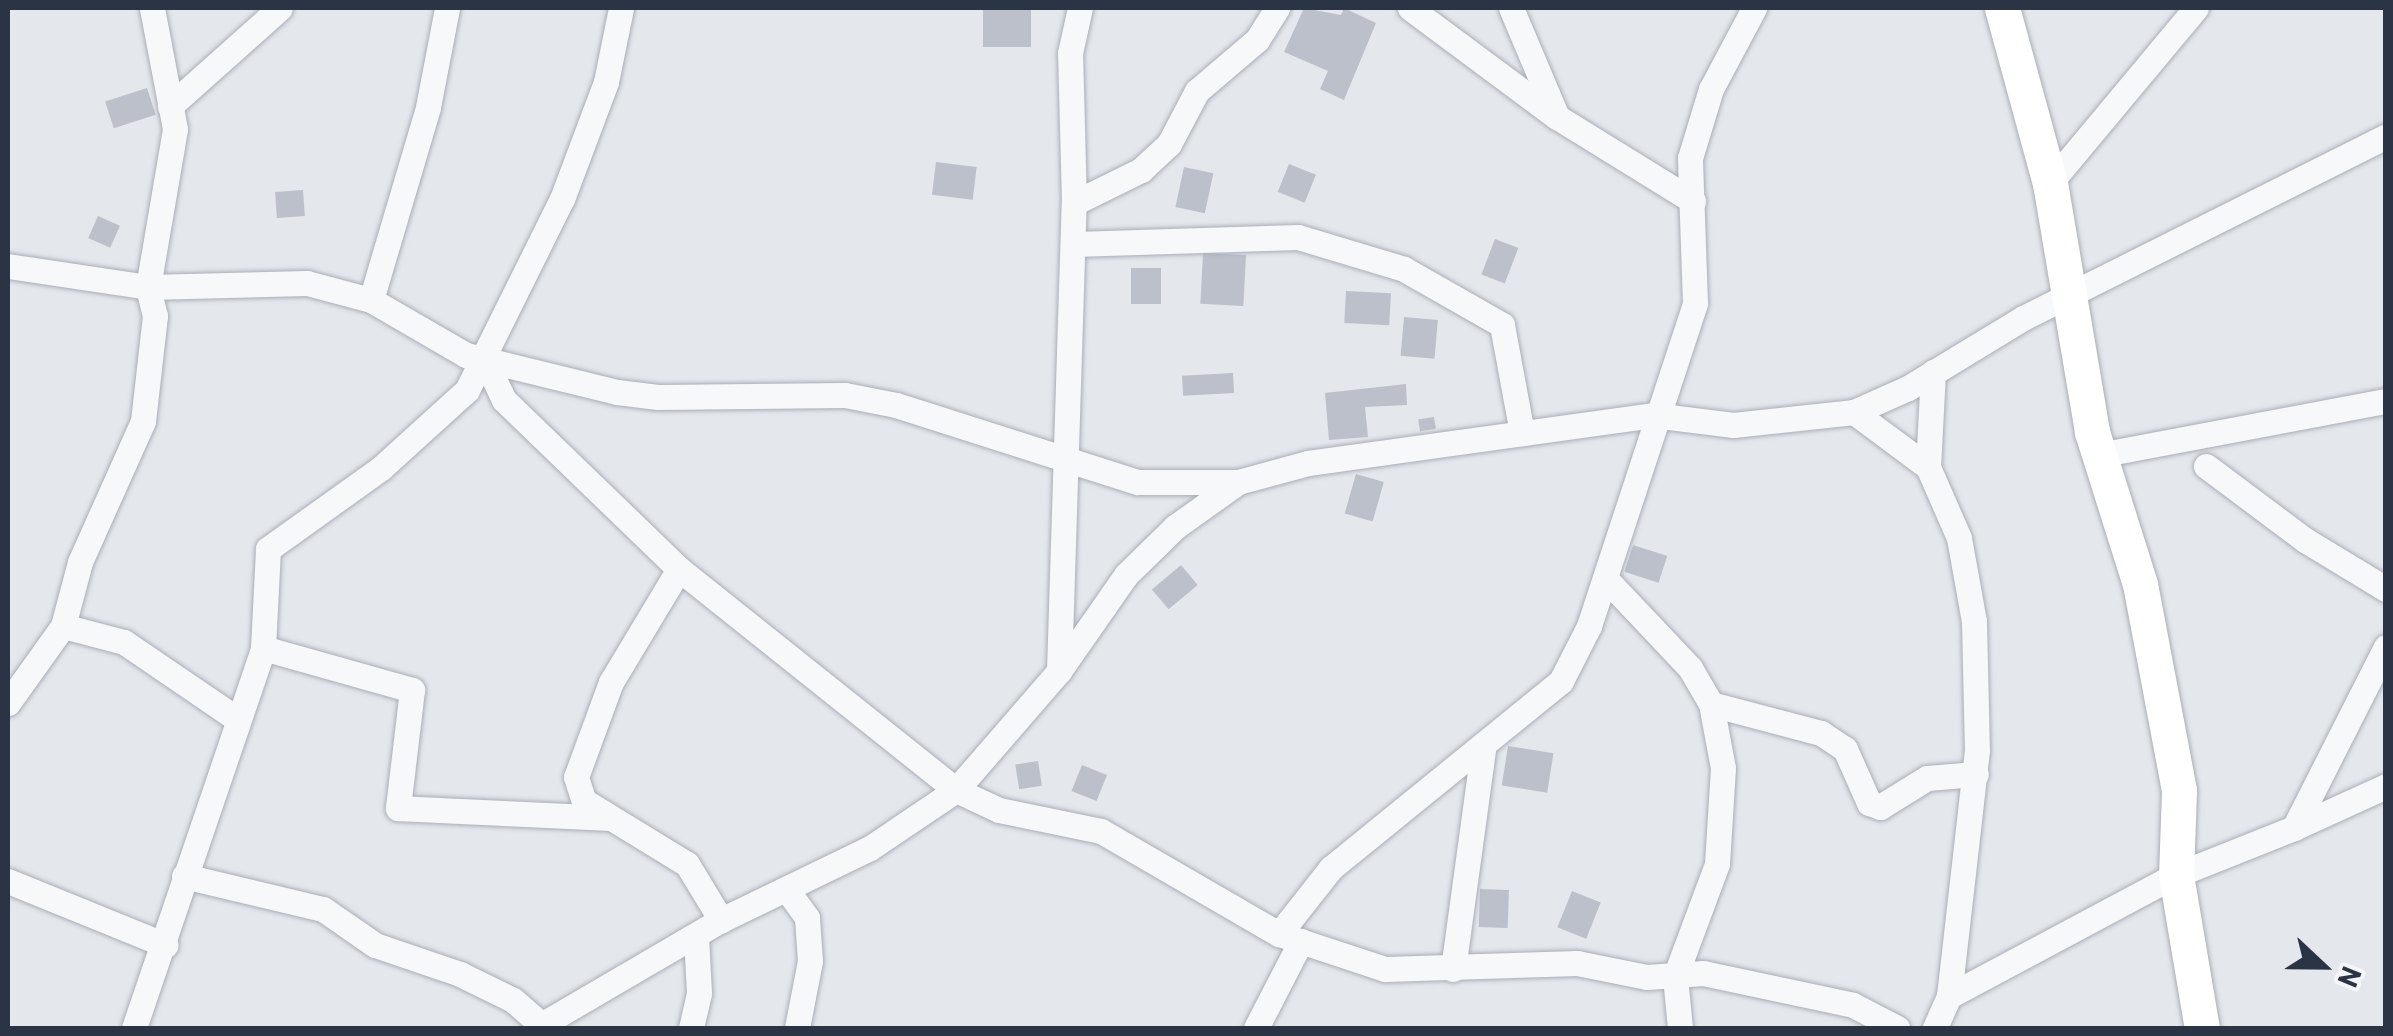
<!DOCTYPE html>
<html>
<head>
<meta charset="utf-8">
<style>
  body { margin:0 }
  #map { position:relative; width:2393px; height:1036px; overflow:hidden; background:#e4e7ec; font-family:Barlow,sans-serif }
  div>[style] { position:absolute }
  [style*='--x'] { left:calc(var(--x)*1px); top:calc(var(--y)*1px); width:calc(var(--w)*1px); rotate:calc(var(--a)*1deg) }
  .building>* { inset:0; background:#bbc0ca; transform-origin:0 0 }
  .roads { filter:drop-shadow(0 0 2px #a9aeb7) drop-shadow(0 0 2px #a9aeb7) }
  .street>* { height:25px; margin:-12.5px; padding:0 12.5px; transform-origin:12.5px; border-radius:12.5px; background:#f7f8fa }
  .secondary>* { height:35px; margin:-17.5px; padding:0 17.5px; transform-origin:17.5px; border-radius:17.5px; background:#fff }
  span { translate:-50% -50%; white-space:nowrap; text-align:center; line-height:1.15; -webkit-text-stroke:9px #f4f6f9; paint-order:stroke }
  .frame { position:absolute; inset:0; border:10px solid #2b3445; pointer-events:none }
  .north { position:absolute; left:2273px; top:916px; width:100px; height:100px; -webkit-text-stroke:8px #f4f6f9; paint-order:stroke; rotate:112deg; font-size:28px; font-weight:700; line-height:40px; text-align:center; color:#2b3445 }
  .north::after { content:''; display:block; margin:auto; width:35px; height:45px; background:#2b3445; clip-path:polygon(50% 0,100% 100%,50% 72%,0 100%) }
</style>
</head>
<body>
<div id="map">
  <div class="building">
    <div style="left:983px;top:8px;width:48px;height:39px"></div>
    <div style="clip-path:polygon(1304px 8px,1341px 15px,1344px 8px,1376px 23px,1344px 100px,1320px 89px,1328px 71px,1284px 52px)"></div>
    <div style="left:147px;top:88px;width:28px;height:44px;rotate:72deg"></div>
    <div style="left:936px;top:162px;width:41px;height:33px;rotate:7deg"></div>
    <div style="left:1289px;top:164px;width:29px;height:30px;rotate:22deg"></div>
    <div style="left:1184px;top:167px;width:30px;height:41px;rotate:12deg"></div>
    <div style="left:303px;top:190px;width:26px;height:28px;rotate:86deg"></div>
    <div style="left:98px;top:216px;width:24px;height:24px;rotate:24deg"></div>
    <div style="left:1495px;top:239px;width:25px;height:38px;rotate:21deg"></div>
    <div style="left:1246px;top:255px;width:51px;height:43px;rotate:93deg"></div>
    <div style="left:1131px;top:268px;width:30px;height:36px"></div>
    <div style="left:1346px;top:291px;width:45px;height:32px;rotate:3deg"></div>
    <div style="left:1404px;top:317px;width:34px;height:39px;rotate:5deg"></div>
    <div style="left:1233px;top:373px;width:20px;height:51px;rotate:87deg"></div>
    <div style="clip-path:polygon(1406px 384px,1407px 405px,1365px 407px,1368px 437px,1329px 440px,1325px 393px)"></div>
    <div style="left:1434px;top:417px;width:12px;height:16px;rotate:81deg"></div>
    <div style="left:1356px;top:474px;width:29px;height:41px;rotate:16deg"></div>
    <div style="left:1633px;top:545px;width:36px;height:28px;rotate:18deg"></div>
    <div style="left:1181px;top:565px;width:26px;height:38px;rotate:50deg"></div>
    <div style="left:1508px;top:746px;width:46px;height:40px;rotate:9deg"></div>
    <div style="left:1038px;top:761px;width:25px;height:23px;rotate:81deg"></div>
    <div style="left:1082px;top:765px;width:27px;height:28px;rotate:22deg"></div>
    <div style="left:1480px;top:889px;width:29px;height:38px;rotate:2deg"></div>
    <div style="left:1572px;top:891px;width:31px;height:39px;rotate:22deg"></div>
  </div>
  <div class="roads">
    <div class="street">
      <div style="--x:1410;--y:8;--w:183;--a:36.6"></div>
      <div style="--x:1511;--y:8;--w:118;--a:67.1"></div>
      <div style="--x:1557;--y:117;--w:160;--a:31.7"></div>
      <div style="--x:170;--y:106;--w:147;--a:-41.7"></div>
      <div style="--x:2050;--y:183;--w:228;--a:-50.2"></div>
      <div style="--x:1074;--y:203;--w:75;--a:-26.2"></div>
      <div style="--x:1141;--y:170;--w:38;--a:-43"></div>
      <div style="--x:1169;--y:144;--w:60;--a:-62.2"></div>
      <div style="--x:1197;--y:91;--w:79;--a:-40.4"></div>
      <div style="--x:1257;--y:40;--w:38;--a:-58"></div>
      <div style="--x:1074;--y:244;--w:224;--a:-1.8"></div>
      <div style="--x:1298;--y:237;--w:111;--a:16.8"></div>
      <div style="--x:1404;--y:269;--w:113;--a:29.7"></div>
      <div style="--x:1502;--y:325;--w:110;--a:79.5"></div>
      <div style="--x:8;--y:266;--w:142;--a:8.5"></div>
      <div style="--x:148;--y:287;--w:159;--a:-1.4"></div>
      <div style="--x:307;--y:283;--w:66;--a:14.9"></div>
      <div style="--x:371;--y:300;--w:110;--a:30.1"></div>
      <div style="--x:466;--y:355;--w:155;--a:13.8"></div>
      <div style="--x:617;--y:392;--w:41;--a:7"></div>
      <div style="--x:658;--y:397;--w:187;--a:-0.6"></div>
      <div style="--x:845;--y:395;--w:52;--a:11.1"></div>
      <div style="--x:896;--y:405;--w:254;--a:17.7"></div>
      <div style="--x:1138;--y:482;--w:100;--a:0"></div>
      <div style="--x:1238;--y:482;--w:73;--a:-15.2"></div>
      <div style="--x:1308;--y:463;--w:348;--a:-7.9"></div>
      <div style="--x:1653;--y:415;--w:81;--a:7.1"></div>
      <div style="--x:1733;--y:425;--w:122;--a:-6.1"></div>
      <div style="--x:1854;--y:412;--w:59;--a:-24"></div>
      <div style="--x:1908;--y:388;--w:135;--a:-31.3"></div>
      <div style="--x:2023;--y:318;--w:406;--a:-26.6"></div>
      <div style="--x:371;--y:300;--w:201;--a:-73.5"></div>
      <div style="--x:428;--y:107;--w:101;--a:-79.1"></div>
      <div style="--x:486;--y:362;--w:42;--a:64.7"></div>
      <div style="--x:504;--y:400;--w:243;--a:44"></div>
      <div style="--x:679;--y:569;--w:354;--a:38.6"></div>
      <div style="--x:956;--y:790;--w:47;--a:24.9"></div>
      <div style="--x:999;--y:810;--w:104;--a:11.6"></div>
      <div style="--x:1101;--y:831;--w:206;--a:30.1"></div>
      <div style="--x:1279;--y:934;--w:112;--a:18.3"></div>
      <div style="--x:1385;--y:969;--w:192;--a:-1.8"></div>
      <div style="--x:1577;--y:963;--w:71;--a:11.3"></div>
      <div style="--x:1647;--y:977;--w:56;--a:-4.1"></div>
      <div style="--x:1703;--y:973;--w:153;--a:12"></div>
      <div style="--x:1853;--y:1005;--w:50;--a:27.6"></div>
      <div style="--x:1933;--y:372;--w:95;--a:93"></div>
      <div style="--x:1928;--y:467;--w:77;--a:66.4"></div>
      <div style="--x:1959;--y:538;--w:84;--a:79.8"></div>
      <div style="--x:1974;--y:621;--w:129;--a:88.7"></div>
      <div style="--x:1977;--y:750;--w:248;--a:96.5"></div>
      <div style="--x:1949;--y:996;--w:35;--a:114"></div>
      <div style="--x:1854;--y:412;--w:92;--a:36.6"></div>
      <div style="--x:2099;--y:455;--w:292;--a:-10.7"></div>
      <div style="--x:2206;--y:466;--w:124;--a:36.8"></div>
      <div style="--x:2305;--y:540;--w:95;--a:31.2"></div>
      <div style="--x:679;--y:569;--w:132;--a:121"></div>
      <div style="--x:611;--y:682;--w:101;--a:110.2"></div>
      <div style="--x:576;--y:777;--w:25;--a:72"></div>
      <div style="--x:584;--y:801;--w:121;--a:31.5"></div>
      <div style="--x:687;--y:864;--w:66;--a:58.7"></div>
      <div style="--x:1605;--y:578;--w:124;--a:46.6"></div>
      <div style="--x:1690;--y:668;--w:42;--a:59.7"></div>
      <div style="--x:1711;--y:704;--w:65;--a:79.4"></div>
      <div style="--x:1723;--y:768;--w:96;--a:93.6"></div>
      <div style="--x:1717;--y:864;--w:121;--a:110.4"></div>
      <div style="--x:1675;--y:977;--w:51;--a:84.4"></div>
      <div style="--x:63;--y:626;--w:63;--a:14.7"></div>
      <div style="--x:124;--y:642;--w:133;--a:34.3"></div>
      <div style="--x:263;--y:648;--w:155;--a:15.7"></div>
      <div style="--x:412;--y:690;--w:119;--a:96.8"></div>
      <div style="--x:398;--y:808;--w:211;--a:2.7"></div>
      <div style="--x:1059;--y:671;--w:468;--a:-88.2"></div>
      <div style="--x:1074;--y:203;--w:150;--a:-91.5"></div>
      <div style="--x:1070;--y:53;--w:46;--a:-77.5"></div>
      <div style="--x:8;--y:703;--w:95;--a:-54.5"></div>
      <div style="--x:63;--y:626;--w:66;--a:-75.1"></div>
      <div style="--x:80;--y:562;--w:154;--a:-65.9"></div>
      <div style="--x:143;--y:421;--w:106;--a:-83.5"></div>
      <div style="--x:155;--y:316;--w:30;--a:-104"></div>
      <div style="--x:148;--y:287;--w:160;--a:-80.3"></div>
      <div style="--x:175;--y:129;--w:123;--a:-100.8"></div>
      <div style="--x:1711;--y:704;--w:114;--a:14.8"></div>
      <div style="--x:1821;--y:733;--w:29;--a:34"></div>
      <div style="--x:1845;--y:749;--w:59;--a:66"></div>
      <div style="--x:1869;--y:803;--w:12;--a:20"></div>
      <div style="--x:1880;--y:807;--w:55;--a:-31.7"></div>
      <div style="--x:1927;--y:778;--w:49;--a:-4.7"></div>
      <div style="--x:2294;--y:828;--w:101;--a:-24.5"></div>
      <div style="--x:184;--y:876;--w:143;--a:13.4"></div>
      <div style="--x:323;--y:909;--w:63;--a:34.7"></div>
      <div style="--x:375;--y:945;--w:90;--a:18.8"></div>
      <div style="--x:460;--y:974;--w:59;--a:26.1"></div>
      <div style="--x:513;--y:1000;--w:40;--a:41"></div>
      <div style="--x:8;--y:881;--w:170;--a:22.1"></div>
      <div style="--x:787;--y:890;--w:34;--a:54"></div>
      <div style="--x:807;--y:918;--w:43;--a:86"></div>
      <div style="--x:810;--y:961;--w:68;--a:101"></div>
      <div style="--x:1279;--y:934;--w:84;--a:-51.8"></div>
      <div style="--x:1331;--y:868;--w:296;--a:-39.1"></div>
      <div style="--x:1561;--y:681;--w:62;--a:-63"></div>
      <div style="--x:1589;--y:626;--w:340;--a:-71.8"></div>
      <div style="--x:1695;--y:303;--w:145;--a:-92"></div>
      <div style="--x:1690;--y:158;--w:72;--a:-73.1"></div>
      <div style="--x:1711;--y:89;--w:92;--a:-62"></div>
      <div style="--x:1453;--y:969;--w:227;--a:-82.2"></div>
      <div style="--x:1949;--y:996;--w:257;--a:-28.1"></div>
      <div style="--x:2176;--y:875;--w:127;--a:-21.7"></div>
      <div style="--x:2294;--y:828;--w:203;--a:-63.1"></div>
      <div style="--x:134;--y:1028;--w:401;--a:-71.2"></div>
      <div style="--x:263;--y:648;--w:99;--a:-87.1"></div>
      <div style="--x:268;--y:549;--w:139;--a:-35.6"></div>
      <div style="--x:381;--y:468;--w:116;--a:-42.2"></div>
      <div style="--x:467;--y:390;--w:213;--a:-63.6"></div>
      <div style="--x:562;--y:199;--w:125;--a:-69.4"></div>
      <div style="--x:606;--y:82;--w:76;--a:-78.5"></div>
      <div style="--x:536;--y:1028;--w:214;--a:-30.3"></div>
      <div style="--x:721;--y:920;--w:165;--a:-25.8"></div>
      <div style="--x:870;--y:848;--w:104;--a:-34"></div>
      <div style="--x:956;--y:790;--w:157;--a:-49.1"></div>
      <div style="--x:1059;--y:671;--w:117;--a:-55.1"></div>
      <div style="--x:1126;--y:575;--w:69;--a:-44.4"></div>
      <div style="--x:1175;--y:527;--w:77;--a:-35.5"></div>
      <div style="--x:691;--y:1028;--w:36;--a:-77"></div>
      <div style="--x:699;--y:993;--w:57;--a:-93"></div>
      <div style="--x:1256;--y:1028;--w:98;--a:-62.7"></div>
    </div>
    <div class="secondary">
      <div style="--x:2002;--y:8;--w:181;--a:74.7"></div>
      <div style="--x:2050;--y:183;--w:253;--a:80.4"></div>
      <div style="--x:2092;--y:432;--w:159;--a:72.5"></div>
      <div style="--x:2140;--y:584;--w:211;--a:79.3"></div>
      <div style="--x:2179;--y:791;--w:84;--a:92"></div>
      <div style="--x:2176;--y:875;--w:155;--a:80.4"></div>
    </div>
  </div>
  <div class="frame"></div>
  <div class="north">N</div>
</div>
</body>
</html>
